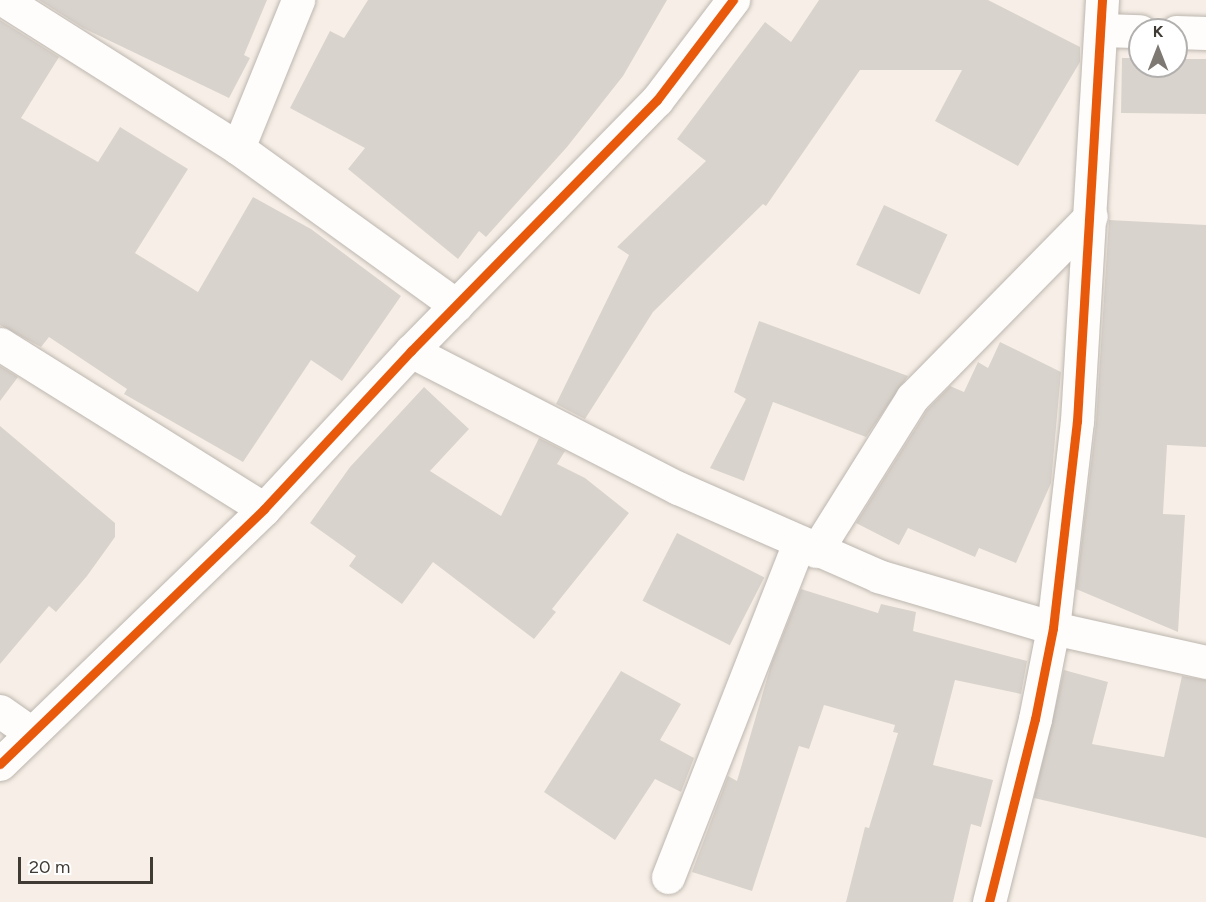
<!DOCTYPE html>
<html>
<head>
<meta charset="utf-8">
<style>
  body { margin:0 }
  #map { position:relative; width:1206px; height:902px; overflow:hidden; background:#f7efe7; font-family:Figtree,sans-serif }
  div>[style] { position:absolute }
  [style*='--x'] { left:calc(var(--x)*1px); top:calc(var(--y)*1px); width:calc(var(--w)*1px); rotate:calc(var(--a)*1deg) }
  .building>* { inset:0; background:#d9d3cd; transform-origin:0 0 }
  .roads { filter:drop-shadow(0 0 2px #bcb6af) drop-shadow(0 0 2px #bcb6af) }
  .street>* { height:33px; margin:-16.5px; padding:0 16.5px; transform-origin:16.5px; border-radius:16.5px; background:#fefdfb }
  .cycleway>* { height:9px; margin:-4.5px; padding:0 4.5px; transform-origin:4.5px; border-radius:4.5px; background:#e8590c }
  span { translate:-50% -50%; white-space:nowrap; text-align:center; line-height:1.15; -webkit-text-stroke:5px #fff; paint-order:stroke }
  .north { position:absolute; left:1128px; top:18px; width:60px; height:60px; box-sizing:border-box; background:#fff; border:2px solid #b2b0ae; border-radius:50%; rotate:0deg; font-size:16px; font-weight:700; line-height:24px; text-align:center; color:#3f3a34 }
  .north::after { content:''; display:block; margin:auto; width:21px; height:27px; background:#7f7973; clip-path:polygon(50% 0,100% 100%,50% 72%,0 100%) }
  .scale { position:absolute; left:18px; top:857px; width:135px; height:27px; box-sizing:border-box; border:3px solid #3f3a34; border-top:0; padding-left:8px; font-size:18px; line-height:21px; white-space:nowrap; color:#3f3a34; -webkit-text-stroke:4px #fff; paint-order:stroke }
</style>
</head>
<body>
<div id="map">
  <div class="building">
    <div style="clip-path:polygon(39px 0,267px 0,244px 55px,250px 58px,229px 98px,83px 28px)"></div>
    <div style="clip-path:polygon(368px 0,667px 0,623px 76px,567px 147px,486px 237px,479px 231px,458px 259px,348px 169px,365px 148px,290px 108px,330px 31px,344px 38px)"></div>
    <div style="clip-path:polygon(819px 0,988px 0,1080px 47px,1080px 62px,1018px 166px,935px 121px,962px 70px,860px 70px,766px 206px,763px 204px,653px 312px,585px 419px,556px 404px,629px 255px,617px 247px,706px 161px,677px 139px,765px 22px,791px 42px)"></div>
    <div style="clip-path:polygon(0 20px,59px 57px,21px 118px,98px 162px,120px 127px,188px 169px,135px 253px,198px 292px,253px 197px,311px 229px,401px 296px,342px 381px,311px 360px,243px 462px,124px 394px,127px 389px,49px 337px,41px 347px,0 325px)"></div>
    <div style="clip-path:polygon(1122px 58px,1140px 58px,1140px 66px,1176px 66px,1176px 59px,1206px 59px,1206px 114px,1121px 113px)"></div>
    <div style="left:884px;top:205px;width:70px;height:66px;rotate:25deg"></div>
    <div style="clip-path:polygon(1109px 220px,1206px 225px,1206px 447px,1167px 445px,1163px 514px,1185px 515px,1178px 632px,1076px 589px,1096px 423px)"></div>
    <div style="clip-path:polygon(759px 321px,908px 376px,866px 437px,773px 402px,744px 481px,710px 468px,746px 399px,734px 392px)"></div>
    <div style="clip-path:polygon(1000px 342px,1061px 372px,1051px 483px,1016px 563px,979px 548px,975px 557px,908px 528px,899px 545px,856px 523px,927px 410px,950px 386px,964px 392px,978px 362px,988px 368px)"></div>
    <div style="clip-path:polygon(0 366px,18px 377px,0 401px)"></div>
    <div style="clip-path:polygon(424px 387px,469px 429px,430px 471px,501px 516px,539px 438px,565px 451px,557px 464px,585px 478px,629px 513px,552px 609px,556px 612px,534px 639px,433px 562px,402px 604px,349px 566px,356px 556px,310px 523px,350px 467px)"></div>
    <div style="clip-path:polygon(0 426px,115px 523px,115px 537px,87px 576px,56px 612px,49px 606px,0 664px)"></div>
    <div style="left:677px;top:533px;width:98px;height:76px;rotate:27deg"></div>
    <div style="clip-path:polygon(801px 589px,878px 613px,881px 604px,916px 612px,913px 631px,1027px 661px,1021px 694px,955px 680px,933px 765px,993px 780px,981px 827px,971px 824px,953px 902px,846px 902px,865px 827px,869px 828px,898px 733px,893px 732px,895px 725px,824px 705px,809px 749px,799px 746px,752px 891px,692px 872px,728px 776px,737px 781px,771px 665px)"></div>
    <div style="clip-path:polygon(1064px 670px,1108px 682px,1092px 744px,1164px 757px,1182px 676px,1206px 680px,1206px 838px,1034px 798px)"></div>
    <div style="clip-path:polygon(621px 671px,681px 704px,660px 740px,694px 758px,681px 792px,655px 779px,615px 840px,544px 792px)"></div>
  </div>
  <div class="roads">
    <div class="street">
      <div style="--x:4;--y:0;--w:277;--a:32.3"></div>
      <div style="--x:238;--y:148;--w:269;--a:35.8"></div>
      <div style="--x:1103;--y:30;--w:37;--a:2"></div>
      <div style="--x:1176;--y:32;--w:30;--a:2"></div>
      <div style="--x:238;--y:148;--w:160;--a:-67.9"></div>
      <div style="--x:0;--y:344;--w:311;--a:32"></div>
      <div style="--x:411;--y:351;--w:300;--a:27.2"></div>
      <div style="--x:678;--y:488;--w:219;--a:23.7"></div>
      <div style="--x:878;--y:576;--w:183;--a:16.5"></div>
      <div style="--x:1053;--y:628;--w:157;--a:12.5"></div>
      <div style="--x:816;--y:551;--w:181;--a:-57.9"></div>
      <div style="--x:912;--y:398;--w:255;--a:-45.5"></div>
      <div style="--x:0;--y:711;--w:37;--a:35"></div>
      <div style="--x:0;--y:764;--w:367;--a:-44"></div>
      <div style="--x:264;--y:509;--w:216;--a:-47.1"></div>
      <div style="--x:411;--y:351;--w:351;--a:-45.6"></div>
      <div style="--x:657;--y:100;--w:126;--a:-52.8"></div>
      <div style="--x:668;--y:877;--w:360;--a:-68.6"></div>
      <div style="--x:989;--y:902;--w:189;--a:-75.9"></div>
      <div style="--x:1035;--y:719;--w:93;--a:-78.8"></div>
      <div style="--x:1053;--y:628;--w:208;--a:-83.4"></div>
      <div style="--x:1077;--y:421;--w:422;--a:-86.6"></div>
    </div>
  </div>
  <div class="cycleway">
    <div style="--x:0;--y:764;--w:367;--a:-44"></div>
    <div style="--x:264;--y:509;--w:216;--a:-47.1"></div>
    <div style="--x:411;--y:351;--w:351;--a:-45.6"></div>
    <div style="--x:657;--y:100;--w:126;--a:-52.8"></div>
    <div style="--x:989;--y:902;--w:189;--a:-75.9"></div>
    <div style="--x:1035;--y:719;--w:93;--a:-78.8"></div>
    <div style="--x:1053;--y:628;--w:208;--a:-83.4"></div>
    <div style="--x:1077;--y:421;--w:422;--a:-86.6"></div>
  </div>
  <div class="north">K</div>
  <div class="scale">20 m</div>
</div>
</body>
</html>
